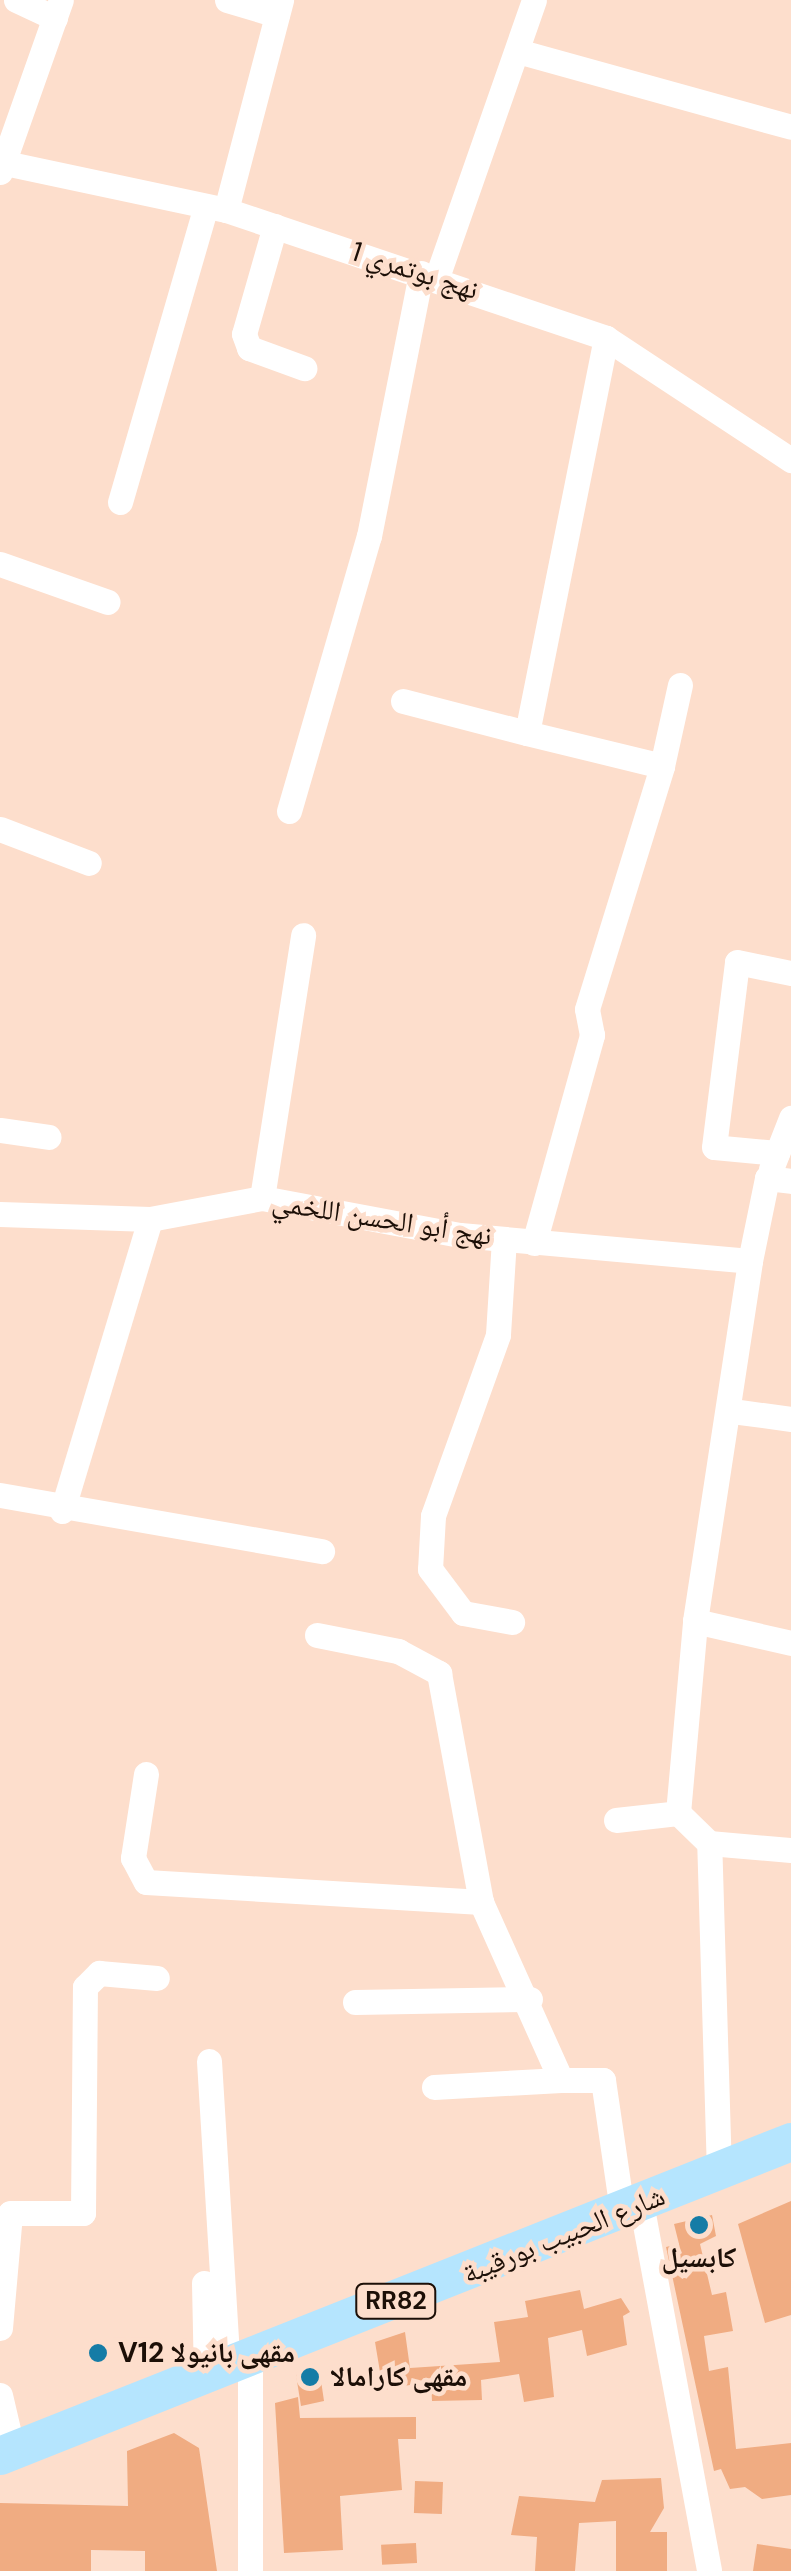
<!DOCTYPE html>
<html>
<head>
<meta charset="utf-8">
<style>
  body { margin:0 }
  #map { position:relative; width:791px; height:2571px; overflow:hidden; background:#fddecc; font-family:"DM Sans","Noto Naskh Arabic",sans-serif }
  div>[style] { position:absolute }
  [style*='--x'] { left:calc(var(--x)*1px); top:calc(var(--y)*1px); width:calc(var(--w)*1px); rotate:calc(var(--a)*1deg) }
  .building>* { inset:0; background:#f0ac82; transform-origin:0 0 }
  .street>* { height:25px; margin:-12.5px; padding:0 12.5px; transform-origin:12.5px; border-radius:12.5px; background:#fff }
  .primary>* { height:38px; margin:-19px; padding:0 19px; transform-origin:19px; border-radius:19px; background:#b5e5fe }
  .dots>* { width:28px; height:28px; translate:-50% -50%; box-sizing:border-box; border:5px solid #fddecc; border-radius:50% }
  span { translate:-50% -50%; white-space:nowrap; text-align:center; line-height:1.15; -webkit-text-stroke:9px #fddecc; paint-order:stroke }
  .shield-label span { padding:2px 8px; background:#fddecc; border:2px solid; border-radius:8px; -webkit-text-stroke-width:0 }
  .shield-label { font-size:25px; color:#1c0f07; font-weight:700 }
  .street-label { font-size:28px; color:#1c0f07 }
  .poi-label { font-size:28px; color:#1c0f07; font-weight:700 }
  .left { translate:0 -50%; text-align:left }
</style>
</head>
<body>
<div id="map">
  <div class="building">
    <div style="clip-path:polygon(791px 2201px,791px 2315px,765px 2323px,738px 2224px)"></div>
    <div style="clip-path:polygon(712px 2215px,716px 2236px,700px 2244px,712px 2295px,726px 2292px,733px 2331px,704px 2336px,709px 2371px,728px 2367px,736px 2449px,791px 2443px,791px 2495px,762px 2499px,745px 2487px,730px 2489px,721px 2469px,714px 2471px,666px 2247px,679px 2244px,674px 2224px)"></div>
    <div style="clip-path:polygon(580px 2290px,584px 2309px,621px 2298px,630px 2312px,623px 2316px,627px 2345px,587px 2356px,582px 2330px,548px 2338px,554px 2397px,524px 2402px,519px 2374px,481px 2380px,482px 2400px,432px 2401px,431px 2381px,383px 2390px,375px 2342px,405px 2332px,410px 2368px,500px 2362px,494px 2322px,528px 2317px,525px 2301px)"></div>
    <div style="clip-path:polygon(319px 2367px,324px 2401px,301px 2406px,296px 2375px)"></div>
    <div style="clip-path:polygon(298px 2397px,300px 2418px,416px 2417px,416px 2439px,398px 2439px,402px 2490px,340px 2496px,343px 2550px,284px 2553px,275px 2403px)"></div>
    <div style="clip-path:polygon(174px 2433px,199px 2448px,217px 2571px,145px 2571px,145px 2551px,91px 2550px,91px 2571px,0 2571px,0 2503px,128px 2506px,127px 2451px)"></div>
    <div style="clip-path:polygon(661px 2478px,664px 2508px,650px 2532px,667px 2532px,667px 2571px,616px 2571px,616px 2521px,579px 2523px,575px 2571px,535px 2571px,537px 2537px,511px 2535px,519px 2496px,595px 2502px,602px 2480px)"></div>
    <div style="left:415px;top:2481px;width:28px;height:32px;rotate:2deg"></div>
    <div style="left:416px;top:2543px;width:20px;height:35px;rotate:87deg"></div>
    <div style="clip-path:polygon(757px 2544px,791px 2549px,791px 2571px,753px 2571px)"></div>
  </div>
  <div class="street">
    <div style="--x:16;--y:0;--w:43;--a:24.8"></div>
    <div style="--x:227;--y:0;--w:52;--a:16.7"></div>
    <div style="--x:521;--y:52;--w:280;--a:15.5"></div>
    <div style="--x:5;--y:163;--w:226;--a:12"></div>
    <div style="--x:226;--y:210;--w:401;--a:18.6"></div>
    <div style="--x:606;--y:338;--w:222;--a:33.4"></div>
    <div style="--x:0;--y:172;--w:182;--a:-70.5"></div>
    <div style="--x:226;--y:210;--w:217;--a:-75.3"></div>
    <div style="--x:275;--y:226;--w:112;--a:106"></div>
    <div style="--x:244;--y:334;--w:15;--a:70"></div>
    <div style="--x:249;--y:348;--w:59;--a:20"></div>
    <div style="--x:437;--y:277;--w:293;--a:-70.7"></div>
    <div style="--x:120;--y:502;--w:305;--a:-73.8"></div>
    <div style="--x:0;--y:564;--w:114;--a:19.4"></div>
    <div style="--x:403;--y:701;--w:128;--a:14.5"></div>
    <div style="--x:662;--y:766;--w:83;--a:-77.5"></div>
    <div style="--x:289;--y:811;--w:286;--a:-73.8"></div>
    <div style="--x:369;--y:536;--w:268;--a:-78.8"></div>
    <div style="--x:0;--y:829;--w:95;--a:20.9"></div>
    <div style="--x:0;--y:1130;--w:49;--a:8.1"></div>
    <div style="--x:777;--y:1153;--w:63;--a:-174.6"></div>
    <div style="--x:714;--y:1147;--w:186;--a:-82.9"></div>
    <div style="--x:737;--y:962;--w:55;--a:11.5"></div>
    <div style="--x:771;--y:1169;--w:55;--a:-68.6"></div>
    <div style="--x:262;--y:1198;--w:266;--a:-81.1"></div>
    <div style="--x:0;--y:1214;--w:150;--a:1.9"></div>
    <div style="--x:504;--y:1239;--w:96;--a:93.6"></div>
    <div style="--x:498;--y:1335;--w:192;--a:109.8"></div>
    <div style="--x:433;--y:1516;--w:53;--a:93.2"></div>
    <div style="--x:430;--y:1569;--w:55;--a:53.1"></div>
    <div style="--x:463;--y:1613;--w:50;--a:10.4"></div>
    <div style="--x:534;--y:1243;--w:216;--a:-74.4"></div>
    <div style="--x:592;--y:1035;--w:26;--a:-101"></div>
    <div style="--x:587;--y:1009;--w:254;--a:-72.8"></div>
    <div style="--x:662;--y:766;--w:139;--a:-166.3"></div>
    <div style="--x:527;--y:733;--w:403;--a:-78.7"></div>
    <div style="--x:732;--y:1411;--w:60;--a:7.7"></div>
    <div style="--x:0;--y:1495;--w:327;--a:9.9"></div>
    <div style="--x:62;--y:1511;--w:305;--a:-73.2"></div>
    <div style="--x:150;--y:1219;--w:114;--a:-10.6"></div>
    <div style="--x:262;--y:1198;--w:201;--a:10.6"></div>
    <div style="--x:460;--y:1235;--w:291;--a:5.1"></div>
    <div style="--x:750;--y:1261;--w:85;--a:-78.4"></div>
    <div style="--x:767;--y:1178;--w:24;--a:7"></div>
    <div style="--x:695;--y:1621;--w:98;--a:12.9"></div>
    <div style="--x:317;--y:1635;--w:83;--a:11.2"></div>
    <div style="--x:398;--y:1651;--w:47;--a:28.2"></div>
    <div style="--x:439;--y:1673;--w:233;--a:79.6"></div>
    <div style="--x:146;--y:1774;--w:85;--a:98.8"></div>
    <div style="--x:133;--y:1858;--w:27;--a:62"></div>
    <div style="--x:146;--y:1882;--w:336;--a:3.4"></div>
    <div style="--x:481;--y:1902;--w:195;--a:65.8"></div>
    <div style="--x:561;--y:2080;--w:42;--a:0"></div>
    <div style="--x:603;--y:2080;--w:131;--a:81.7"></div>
    <div style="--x:616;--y:1820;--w:62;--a:-6.4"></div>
    <div style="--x:709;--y:1843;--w:82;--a:4.9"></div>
    <div style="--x:355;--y:2002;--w:175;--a:-1"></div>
    <div style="--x:209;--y:2061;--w:310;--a:86.5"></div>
    <div style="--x:434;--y:2087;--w:127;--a:-3.2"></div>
    <div style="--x:719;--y:2173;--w:330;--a:-91.7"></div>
    <div style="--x:709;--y:1843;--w:43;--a:-135.9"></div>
    <div style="--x:678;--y:1813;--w:193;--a:-84.9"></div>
    <div style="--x:695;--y:1621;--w:364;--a:-81.3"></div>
    <div style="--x:641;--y:2203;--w:373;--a:79.5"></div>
    <div style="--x:204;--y:2283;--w:95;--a:88.8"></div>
    <div style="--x:0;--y:2328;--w:115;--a:-85"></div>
    <div style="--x:10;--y:2213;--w:73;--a:0"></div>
    <div style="--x:83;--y:2213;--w:226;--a:-89.5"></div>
    <div style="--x:85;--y:1987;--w:20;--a:-45"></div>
    <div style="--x:99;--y:1973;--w:58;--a:4.9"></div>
    <div style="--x:250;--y:2360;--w:211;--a:90"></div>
    <div style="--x:0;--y:2395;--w:57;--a:76.9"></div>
  </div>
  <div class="primary">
    <div style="--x:0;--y:2456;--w:851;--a:-21.65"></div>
  </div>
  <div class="dots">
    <div style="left:699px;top:2225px;background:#157ca6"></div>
    <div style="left:98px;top:2353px;background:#157ca6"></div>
    <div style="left:310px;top:2377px;background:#157ca6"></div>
  </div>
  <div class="shield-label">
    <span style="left:396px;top:2301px">RR82</span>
  </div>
  <div class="street-label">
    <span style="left:415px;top:271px;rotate:18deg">نهج بوتمري 1</span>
    <span style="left:382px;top:1219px;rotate:9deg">نهج أبو الحسن اللخمي</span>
    <span style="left:564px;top:2235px;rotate:-22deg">شارع الحبيب بورقيبة</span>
  </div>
  <div class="poi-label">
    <span style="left:699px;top:2258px">كابسيل</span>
    <span class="left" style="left:118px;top:2353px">V12 مقهى بانيولا</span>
    <span class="left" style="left:330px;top:2377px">مقهى كارامالا</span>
  </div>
</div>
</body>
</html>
